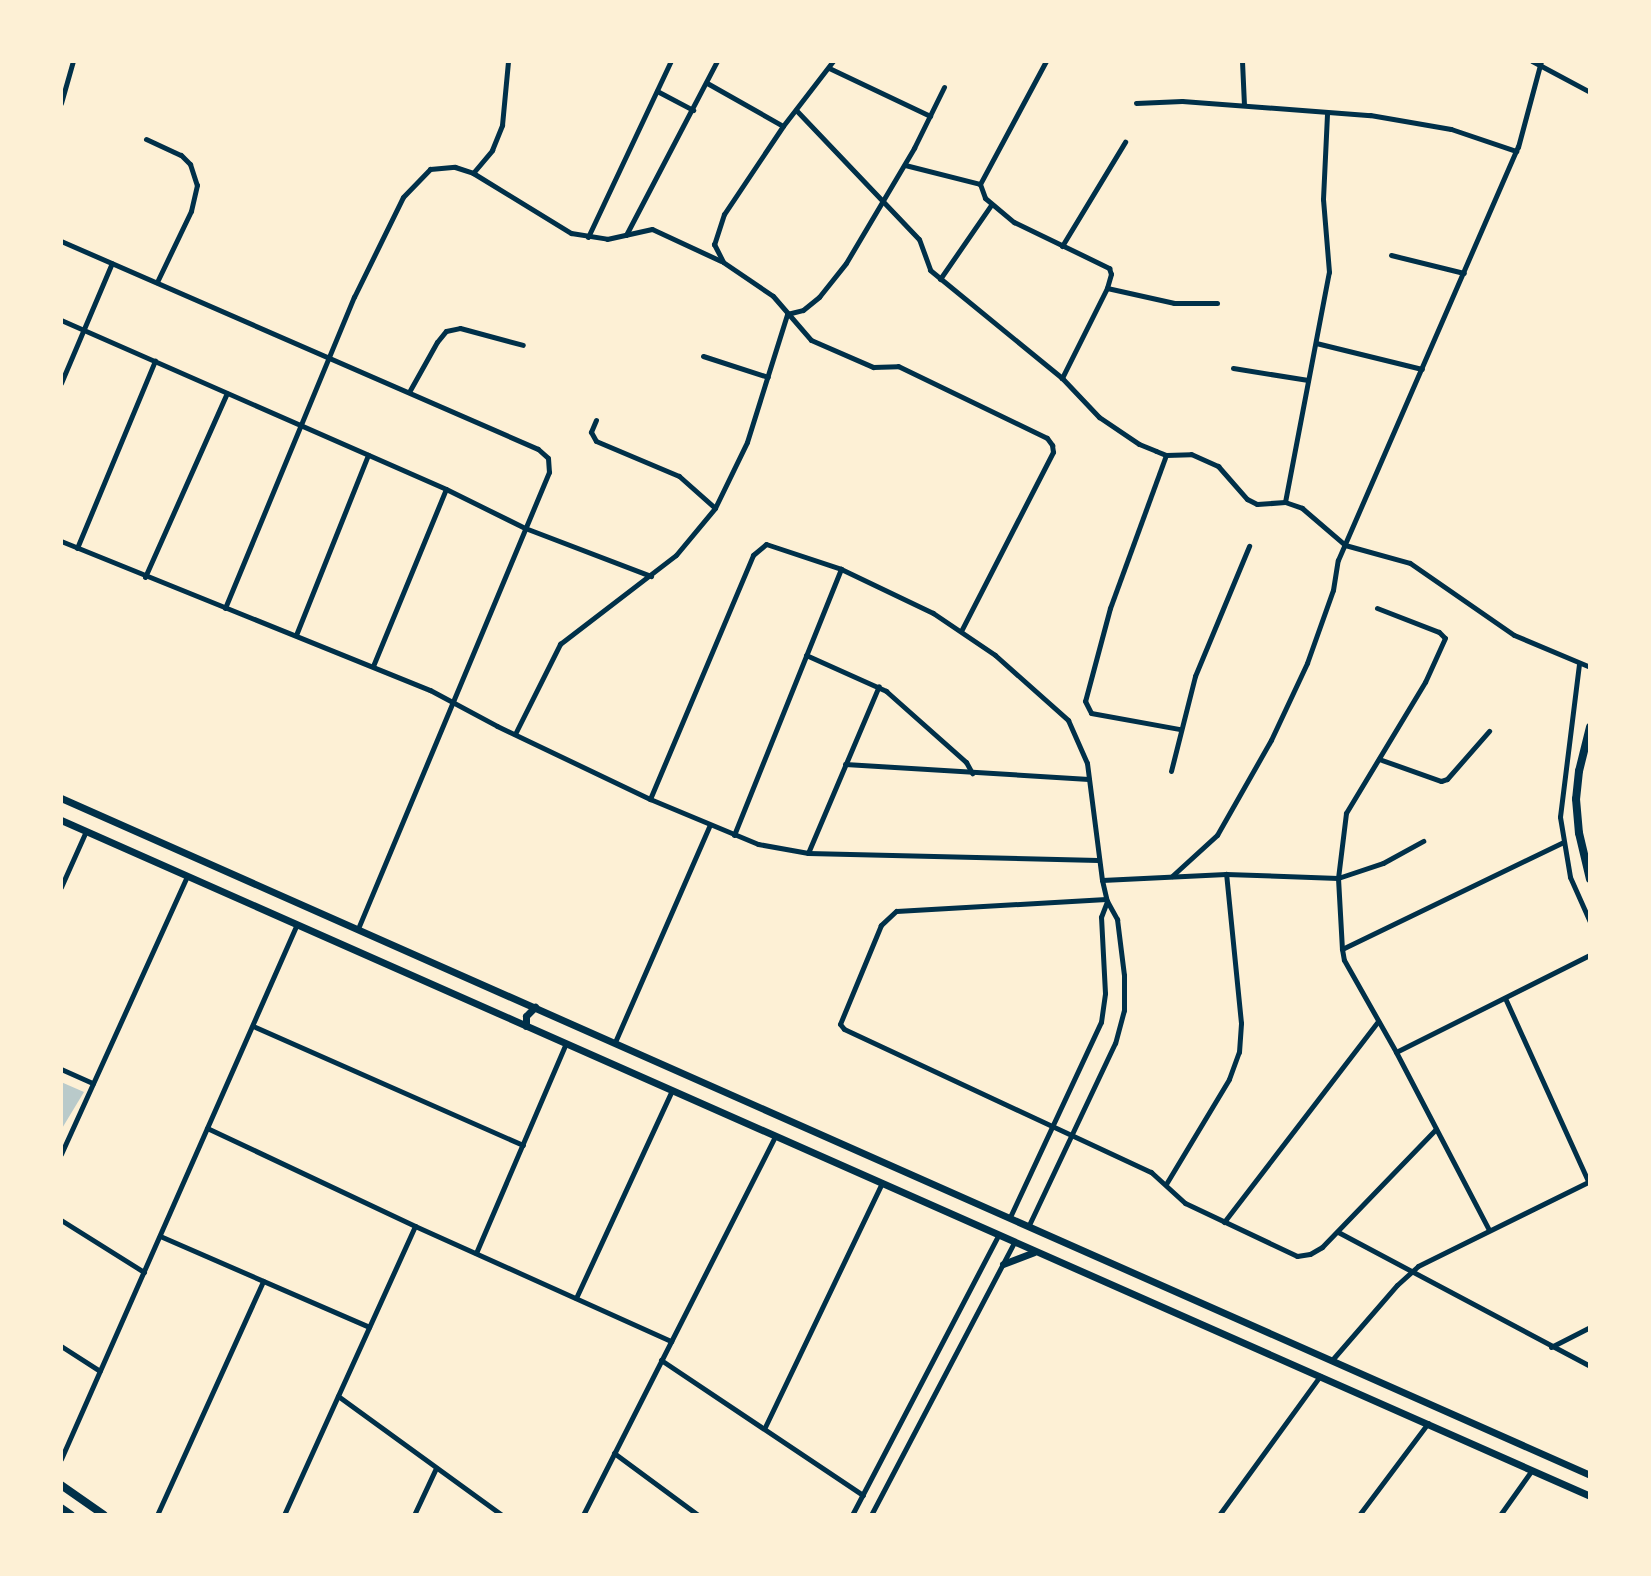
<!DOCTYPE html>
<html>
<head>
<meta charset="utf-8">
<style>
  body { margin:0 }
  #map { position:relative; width:1651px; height:1576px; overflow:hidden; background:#fdf0d5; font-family:"Space Grotesk",sans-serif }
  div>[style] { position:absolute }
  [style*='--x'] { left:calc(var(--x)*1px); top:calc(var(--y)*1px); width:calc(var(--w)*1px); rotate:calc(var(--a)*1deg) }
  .green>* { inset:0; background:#b9caca }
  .minor>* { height:5px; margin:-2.5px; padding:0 2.5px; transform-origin:2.5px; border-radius:2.5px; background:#003049 }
  .tertiary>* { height:7px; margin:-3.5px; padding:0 3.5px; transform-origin:3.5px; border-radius:3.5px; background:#003049 }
  .secondary>* { height:8px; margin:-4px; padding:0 4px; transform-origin:4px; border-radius:4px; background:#003049 }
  span { translate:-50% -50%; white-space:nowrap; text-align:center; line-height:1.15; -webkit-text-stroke:7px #fdf0d5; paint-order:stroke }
  .frame { position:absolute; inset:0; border:63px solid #fdf0d5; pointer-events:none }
</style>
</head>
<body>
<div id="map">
  <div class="green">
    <div style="clip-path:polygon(61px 1082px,84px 1092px,61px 1130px)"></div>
  </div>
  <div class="minor">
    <div style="--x:833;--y:61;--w:82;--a:127.6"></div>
    <div style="--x:783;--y:126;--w:106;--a:123.8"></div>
    <div style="--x:724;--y:214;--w:32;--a:108"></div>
    <div style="--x:714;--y:244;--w:20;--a:63"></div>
    <div style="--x:723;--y:262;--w:60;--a:34.2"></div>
    <div style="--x:773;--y:296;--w:58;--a:49.2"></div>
    <div style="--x:811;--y:340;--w:68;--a:23.5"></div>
    <div style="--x:873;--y:367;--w:25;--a:-2"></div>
    <div style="--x:898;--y:366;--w:165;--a:25.8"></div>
    <div style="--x:1047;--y:438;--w:9;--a:54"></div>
    <div style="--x:1052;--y:445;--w:7;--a:82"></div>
    <div style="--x:1053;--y:452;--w:201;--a:117.2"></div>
    <div style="--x:1046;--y:61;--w:140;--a:118.2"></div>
    <div style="--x:980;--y:184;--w:15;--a:70"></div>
    <div style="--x:985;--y:198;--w:38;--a:40"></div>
    <div style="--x:1014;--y:222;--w:106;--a:25.8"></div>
    <div style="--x:1109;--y:268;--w:6;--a:72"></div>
    <div style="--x:1111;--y:274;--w:15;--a:106"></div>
    <div style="--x:1107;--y:288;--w:101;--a:116.6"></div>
    <div style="--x:1242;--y:61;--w:44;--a:87.4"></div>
    <div style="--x:1532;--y:61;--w:66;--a:28.1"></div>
    <div style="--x:829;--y:68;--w:112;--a:25.4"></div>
    <div style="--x:707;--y:83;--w:87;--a:29.5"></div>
    <div style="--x:657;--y:91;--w:41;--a:27.8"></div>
    <div style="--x:61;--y:103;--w:44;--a:-74.1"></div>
    <div style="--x:1136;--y:103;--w:46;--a:-2.5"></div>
    <div style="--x:1182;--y:101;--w:189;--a:4.3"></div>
    <div style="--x:1370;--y:115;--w:82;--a:9.8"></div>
    <div style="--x:1451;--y:129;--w:69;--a:18.7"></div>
    <div style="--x:796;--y:110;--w:178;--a:46.4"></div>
    <div style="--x:919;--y:239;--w:33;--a:70"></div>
    <div style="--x:930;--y:270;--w:171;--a:39.3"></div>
    <div style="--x:1062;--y:378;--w:54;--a:46.5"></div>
    <div style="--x:1099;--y:417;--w:48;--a:34"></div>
    <div style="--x:1139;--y:444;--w:18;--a:22"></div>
    <div style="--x:1156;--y:451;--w:11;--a:22"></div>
    <div style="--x:1166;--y:455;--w:25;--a:-2"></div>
    <div style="--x:1191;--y:454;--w:30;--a:24"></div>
    <div style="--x:1218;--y:466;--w:44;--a:48.7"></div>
    <div style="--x:1247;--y:499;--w:11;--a:27"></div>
    <div style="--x:1257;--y:504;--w:28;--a:-4"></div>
    <div style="--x:1285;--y:502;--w:18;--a:19"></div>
    <div style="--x:1302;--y:508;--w:57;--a:40.7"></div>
    <div style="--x:1345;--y:545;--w:67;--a:15.5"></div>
    <div style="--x:1410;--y:563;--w:126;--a:34.7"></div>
    <div style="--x:1514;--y:635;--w:82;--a:22.8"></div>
    <div style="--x:146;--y:139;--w:38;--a:25"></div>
    <div style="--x:181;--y:155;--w:13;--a:45"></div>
    <div style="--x:190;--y:164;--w:22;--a:72"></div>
    <div style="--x:197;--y:185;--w:27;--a:103"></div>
    <div style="--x:191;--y:211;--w:79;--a:115.6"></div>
    <div style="--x:905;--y:165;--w:77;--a:14.2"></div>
    <div style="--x:473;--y:173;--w:30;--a:-50"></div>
    <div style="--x:492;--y:150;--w:27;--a:-68"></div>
    <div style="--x:502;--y:125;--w:64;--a:-84.6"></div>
    <div style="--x:626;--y:235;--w:196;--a:-62.4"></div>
    <div style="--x:588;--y:237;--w:195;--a:-64.8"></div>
    <div style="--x:61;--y:241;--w:520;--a:23.56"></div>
    <div style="--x:538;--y:449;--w:13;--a:42"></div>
    <div style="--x:548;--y:458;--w:14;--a:86"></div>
    <div style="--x:549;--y:472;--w:495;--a:112.7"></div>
    <div style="--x:1062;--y:246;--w:122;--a:-58.8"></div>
    <div style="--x:1391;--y:255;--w:75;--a:13.9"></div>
    <div style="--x:940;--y:279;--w:90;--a:-55.4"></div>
    <div style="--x:1107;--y:288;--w:69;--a:12.6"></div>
    <div style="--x:1174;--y:303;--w:43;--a:0"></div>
    <div style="--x:787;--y:314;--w:16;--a:-14"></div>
    <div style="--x:803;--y:310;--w:21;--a:-39"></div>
    <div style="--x:819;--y:297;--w:43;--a:-51.5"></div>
    <div style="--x:846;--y:263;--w:134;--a:-59.4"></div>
    <div style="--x:914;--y:148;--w:68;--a:-63.8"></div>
    <div style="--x:61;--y:320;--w:420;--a:23.7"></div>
    <div style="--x:446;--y:489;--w:88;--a:26.3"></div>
    <div style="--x:525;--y:528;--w:135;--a:20.9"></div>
    <div style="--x:1316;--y:343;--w:109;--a:13.8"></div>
    <div style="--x:703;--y:356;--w:68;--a:17.9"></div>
    <div style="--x:1233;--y:368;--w:76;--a:9.1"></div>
    <div style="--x:61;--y:383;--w:130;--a:-67"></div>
    <div style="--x:409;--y:392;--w:57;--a:-60.8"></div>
    <div style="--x:437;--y:342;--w:14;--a:-51"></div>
    <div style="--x:446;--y:331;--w:14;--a:-12"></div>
    <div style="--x:460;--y:328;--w:65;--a:15.1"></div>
    <div style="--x:596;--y:420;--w:13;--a:113"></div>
    <div style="--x:591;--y:432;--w:10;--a:61"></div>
    <div style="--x:596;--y:441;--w:90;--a:22.9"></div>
    <div style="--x:679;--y:476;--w:48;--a:41.6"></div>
    <div style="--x:1166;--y:455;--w:163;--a:110.1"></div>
    <div style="--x:1110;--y:608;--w:96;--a:105"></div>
    <div style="--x:1085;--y:701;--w:13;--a:63"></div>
    <div style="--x:1091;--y:713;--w:89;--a:10.3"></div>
    <div style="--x:1285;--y:502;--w:234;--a:-79.2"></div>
    <div style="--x:1329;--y:272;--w:73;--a:-94.7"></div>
    <div style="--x:1323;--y:199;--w:86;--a:-87.3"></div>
    <div style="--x:61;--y:541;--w:398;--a:22"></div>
    <div style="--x:430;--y:690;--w:76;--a:28.2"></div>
    <div style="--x:497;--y:726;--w:170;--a:25.5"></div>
    <div style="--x:650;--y:799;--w:117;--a:22.6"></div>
    <div style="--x:758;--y:844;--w:51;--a:10.2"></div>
    <div style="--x:808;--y:853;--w:290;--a:1.4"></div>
    <div style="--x:77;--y:548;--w:203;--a:-67.4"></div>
    <div style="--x:145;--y:577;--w:201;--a:-66"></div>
    <div style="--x:225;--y:608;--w:337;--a:-67.5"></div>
    <div style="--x:354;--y:297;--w:111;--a:-63.9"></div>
    <div style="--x:403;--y:197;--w:39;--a:-46"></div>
    <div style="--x:430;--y:169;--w:25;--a:-5"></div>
    <div style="--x:455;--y:167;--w:19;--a:18"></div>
    <div style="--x:473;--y:173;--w:115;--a:31.5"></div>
    <div style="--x:571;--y:233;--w:36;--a:9"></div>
    <div style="--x:607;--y:239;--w:46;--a:-12.5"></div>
    <div style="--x:652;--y:229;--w:76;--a:24.9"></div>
    <div style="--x:1377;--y:608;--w:66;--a:21.2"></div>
    <div style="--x:1439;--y:632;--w:8;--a:45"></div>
    <div style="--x:1445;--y:638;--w:48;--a:114.4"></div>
    <div style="--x:1425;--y:682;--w:153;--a:121.1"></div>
    <div style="--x:1346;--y:813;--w:65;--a:97"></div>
    <div style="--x:1338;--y:878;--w:71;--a:86.8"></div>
    <div style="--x:1342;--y:949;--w:11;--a:80"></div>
    <div style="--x:1344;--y:960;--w:106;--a:60.5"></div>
    <div style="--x:1396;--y:1052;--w:201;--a:62.4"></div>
    <div style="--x:296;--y:635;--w:194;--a:-68.2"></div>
    <div style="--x:806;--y:655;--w:88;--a:24.2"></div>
    <div style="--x:886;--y:691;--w:107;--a:41.6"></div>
    <div style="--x:966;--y:762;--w:13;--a:61"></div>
    <div style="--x:1579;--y:664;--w:154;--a:97.1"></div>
    <div style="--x:1560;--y:817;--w:61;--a:80.5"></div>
    <div style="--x:1570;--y:877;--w:49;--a:66"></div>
    <div style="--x:373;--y:666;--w:191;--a:-67.6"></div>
    <div style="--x:515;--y:734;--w:101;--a:-63.4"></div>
    <div style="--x:560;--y:644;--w:146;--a:-37.5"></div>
    <div style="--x:676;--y:555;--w:61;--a:-50.3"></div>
    <div style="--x:715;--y:508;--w:73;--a:-64.1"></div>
    <div style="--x:747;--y:442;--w:134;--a:-72.6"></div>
    <div style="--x:1379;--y:759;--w:66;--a:19.5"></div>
    <div style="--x:1441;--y:781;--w:6;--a:-18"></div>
    <div style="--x:1447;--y:779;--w:64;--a:-48.8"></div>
    <div style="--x:845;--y:764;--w:244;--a:3.5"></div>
    <div style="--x:1171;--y:771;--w:98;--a:-75.8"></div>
    <div style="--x:1195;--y:676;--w:141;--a:-67.4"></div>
    <div style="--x:650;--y:799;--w:265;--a:-67.1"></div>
    <div style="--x:753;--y:555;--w:17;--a:-40"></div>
    <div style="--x:766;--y:544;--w:79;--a:18.4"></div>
    <div style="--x:841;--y:569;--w:102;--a:25.6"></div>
    <div style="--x:933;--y:613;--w:75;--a:34.1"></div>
    <div style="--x:995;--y:655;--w:98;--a:41.7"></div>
    <div style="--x:1068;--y:720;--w:47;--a:66.2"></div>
    <div style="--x:1087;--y:763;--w:118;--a:82.7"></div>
    <div style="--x:1102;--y:880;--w:22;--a:77"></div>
    <div style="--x:1107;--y:901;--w:21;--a:61"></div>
    <div style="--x:1117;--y:919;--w:56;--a:82.9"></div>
    <div style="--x:1124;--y:975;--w:35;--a:90"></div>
    <div style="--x:1124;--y:1010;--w:34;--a:105"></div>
    <div style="--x:1115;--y:1043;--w:201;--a:115.3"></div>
    <div style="--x:734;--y:835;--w:287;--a:-68.1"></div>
    <div style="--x:808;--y:853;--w:181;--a:-67"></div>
    <div style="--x:1172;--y:876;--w:61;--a:-42.3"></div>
    <div style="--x:1217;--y:835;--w:109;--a:-60.4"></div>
    <div style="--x:1271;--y:740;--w:85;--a:-64.9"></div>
    <div style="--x:1307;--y:663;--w:77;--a:-70.4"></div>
    <div style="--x:1333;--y:590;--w:30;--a:-81"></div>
    <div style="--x:1338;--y:560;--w:451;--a:-66.5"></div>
    <div style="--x:1518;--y:147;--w:89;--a:-75"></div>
    <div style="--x:1102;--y:880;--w:124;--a:-2.8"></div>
    <div style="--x:1226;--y:874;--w:112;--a:2"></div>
    <div style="--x:1338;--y:878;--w:47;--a:-18.4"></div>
    <div style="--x:1383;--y:863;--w:46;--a:-28.8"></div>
    <div style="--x:61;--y:887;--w:61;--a:-65.9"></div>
    <div style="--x:1106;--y:899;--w:210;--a:176.7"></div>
    <div style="--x:896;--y:911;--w:21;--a:137"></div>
    <div style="--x:881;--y:925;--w:107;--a:112.5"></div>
    <div style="--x:840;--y:1024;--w:6;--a:51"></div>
    <div style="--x:844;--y:1029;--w:339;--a:25"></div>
    <div style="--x:1151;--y:1172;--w:46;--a:42.4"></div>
    <div style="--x:1185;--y:1203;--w:124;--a:25.3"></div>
    <div style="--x:1297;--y:1256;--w:13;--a:-9"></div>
    <div style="--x:1310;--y:1254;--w:14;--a:-30"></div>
    <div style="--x:1322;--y:1247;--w:164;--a:-46"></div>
    <div style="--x:1342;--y:949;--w:246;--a:-25.8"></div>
    <div style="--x:1505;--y:998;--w:201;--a:65.6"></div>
    <div style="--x:253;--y:1026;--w:295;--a:23.8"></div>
    <div style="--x:615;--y:1042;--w:237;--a:-66.4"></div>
    <div style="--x:1396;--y:1052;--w:217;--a:-26.6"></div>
    <div style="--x:61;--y:1069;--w:35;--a:24"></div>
    <div style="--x:207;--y:1128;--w:230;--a:25.2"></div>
    <div style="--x:415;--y:1226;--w:317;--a:114.4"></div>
    <div style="--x:61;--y:1154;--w:305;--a:-65.6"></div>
    <div style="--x:1166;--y:1184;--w:122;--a:-59"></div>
    <div style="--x:1229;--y:1079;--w:29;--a:-70"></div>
    <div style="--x:1239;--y:1052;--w:29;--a:-86"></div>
    <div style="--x:1241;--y:1023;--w:150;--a:-95.7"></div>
    <div style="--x:1010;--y:1217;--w:215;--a:-65"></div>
    <div style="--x:1101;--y:1022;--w:29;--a:-82"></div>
    <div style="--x:1105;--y:993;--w:76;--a:-93"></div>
    <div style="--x:1101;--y:917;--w:17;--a:-69"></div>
    <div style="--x:61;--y:1220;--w:98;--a:32.1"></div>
    <div style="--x:1224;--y:1222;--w:253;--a:-52.5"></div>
    <div style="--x:415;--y:1226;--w:281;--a:24.2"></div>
    <div style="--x:1338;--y:1232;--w:285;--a:28"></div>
    <div style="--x:160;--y:1236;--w:228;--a:23.5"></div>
    <div style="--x:476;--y:1253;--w:228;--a:-66.8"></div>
    <div style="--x:576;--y:1298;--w:229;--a:-65.2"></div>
    <div style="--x:61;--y:1346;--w:46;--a:32.7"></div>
    <div style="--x:1551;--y:1347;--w:44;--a:-27.1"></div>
    <div style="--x:661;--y:1360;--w:243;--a:33.8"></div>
    <div style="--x:1332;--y:1360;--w:99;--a:-49.1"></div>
    <div style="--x:1397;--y:1285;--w:28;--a:-42"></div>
    <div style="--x:1418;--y:1266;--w:192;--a:-26.3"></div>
    <div style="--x:338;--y:1396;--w:203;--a:36"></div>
    <div style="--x:765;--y:1427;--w:271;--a:-64.4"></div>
    <div style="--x:614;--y:1453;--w:104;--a:36.4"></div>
    <div style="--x:61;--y:1459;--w:585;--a:-66.2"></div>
    <div style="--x:157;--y:1515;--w:257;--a:-65.6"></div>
    <div style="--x:414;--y:1515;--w:52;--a:-64.9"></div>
    <div style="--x:583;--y:1515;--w:425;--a:-63.1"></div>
    <div style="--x:852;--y:1515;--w:315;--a:-62.4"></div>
    <div style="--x:871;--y:1515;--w:307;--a:-62.3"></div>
    <div style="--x:1219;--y:1515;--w:172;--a:-54"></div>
    <div style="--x:1359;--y:1515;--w:115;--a:-53.1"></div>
    <div style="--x:1500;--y:1515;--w:55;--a:-54.6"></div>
  </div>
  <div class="tertiary">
    <div style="--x:61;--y:798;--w:1672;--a:23.88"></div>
    <div style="--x:61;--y:820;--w:1672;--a:23.85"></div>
    <div style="--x:526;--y:1026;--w:10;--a:-90"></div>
    <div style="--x:526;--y:1016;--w:13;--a:-45"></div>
    <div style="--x:1003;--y:1264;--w:33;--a:-21"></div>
  </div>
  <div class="secondary">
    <div style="--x:1590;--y:727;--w:45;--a:104"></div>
    <div style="--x:1579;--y:771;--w:28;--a:96"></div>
    <div style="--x:1576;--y:799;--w:34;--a:85"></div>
    <div style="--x:1579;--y:833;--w:47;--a:76.6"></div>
    <div style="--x:61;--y:1485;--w:52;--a:34.9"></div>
    <div style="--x:61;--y:1508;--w:12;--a:35"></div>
  </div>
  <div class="frame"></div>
</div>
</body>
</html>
